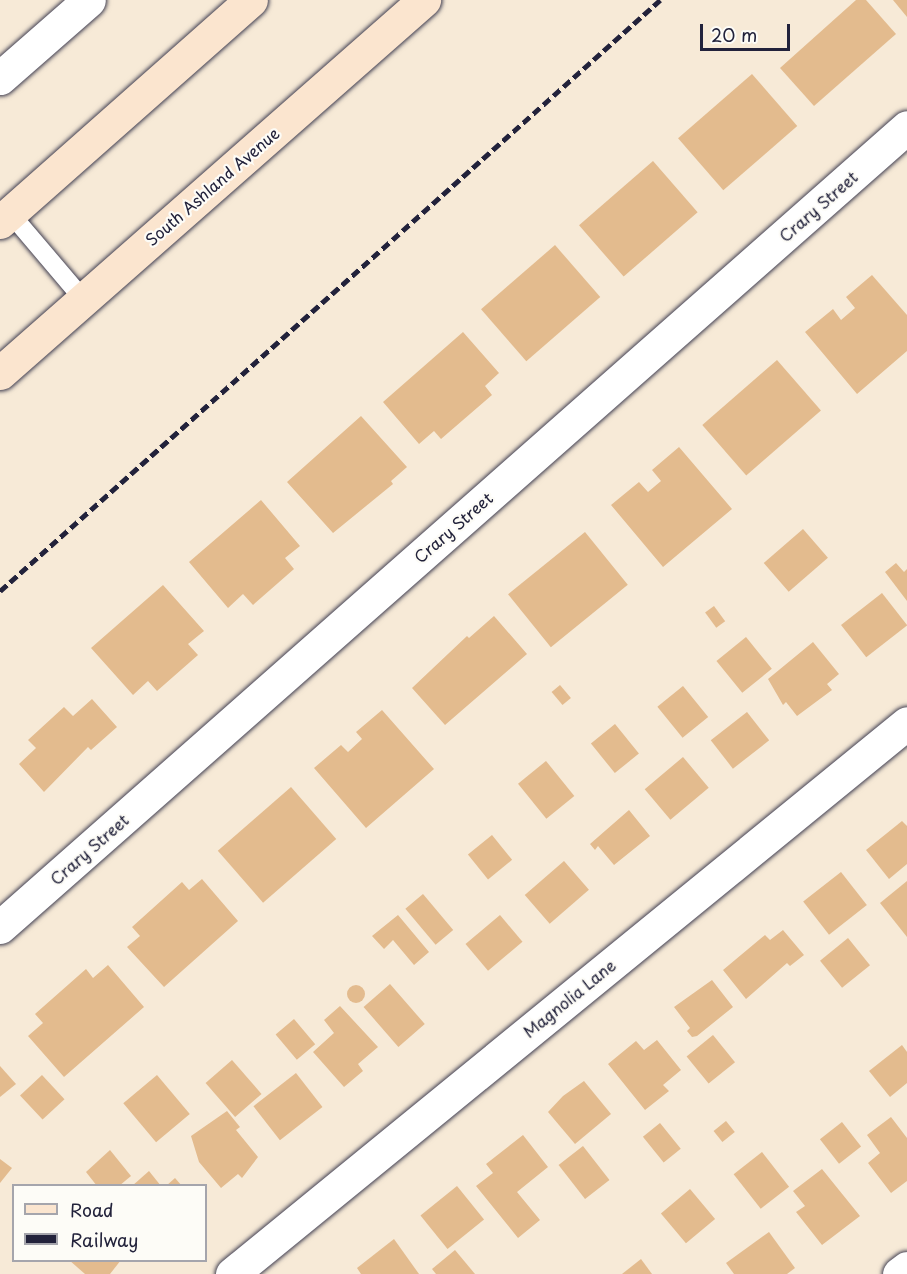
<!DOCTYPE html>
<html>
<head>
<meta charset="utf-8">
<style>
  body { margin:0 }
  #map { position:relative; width:907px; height:1274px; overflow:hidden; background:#f7ead7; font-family:"Playpen Sans",sans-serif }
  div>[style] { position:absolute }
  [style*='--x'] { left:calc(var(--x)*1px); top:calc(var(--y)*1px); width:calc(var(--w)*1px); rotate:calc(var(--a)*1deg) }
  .building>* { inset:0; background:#e3bb8e; transform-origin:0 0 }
  .round { border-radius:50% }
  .roads { filter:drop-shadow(0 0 2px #424052) drop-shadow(0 0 2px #424052) }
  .service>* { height:18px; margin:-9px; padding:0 9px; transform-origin:9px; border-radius:9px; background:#fff }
  .minor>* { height:33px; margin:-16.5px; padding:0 16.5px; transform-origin:16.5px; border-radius:16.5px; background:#fff }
  .secondary>* { height:33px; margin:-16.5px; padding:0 16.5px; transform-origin:16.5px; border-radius:16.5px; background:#fbe5cf }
  .rail>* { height:4.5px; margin-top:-2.25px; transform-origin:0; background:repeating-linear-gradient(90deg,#22223b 0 9px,transparent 0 13.5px) }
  span { translate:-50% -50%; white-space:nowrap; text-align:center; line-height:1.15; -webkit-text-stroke:4.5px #fdfcf7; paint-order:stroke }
  .street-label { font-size:16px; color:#22223b }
  .legend { position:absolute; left:12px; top:1184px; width:195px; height:78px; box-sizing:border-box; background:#fdfcf7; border:2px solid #a5a5ac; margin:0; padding:8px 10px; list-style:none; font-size:18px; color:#22223b }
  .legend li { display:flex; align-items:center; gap:12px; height:30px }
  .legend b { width:30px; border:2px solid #a5a5ac }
  .scale { position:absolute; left:700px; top:24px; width:90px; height:27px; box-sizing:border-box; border:3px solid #22223b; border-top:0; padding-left:8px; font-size:18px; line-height:21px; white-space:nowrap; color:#22223b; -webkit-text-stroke:4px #fdfcf7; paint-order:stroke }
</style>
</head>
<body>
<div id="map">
  <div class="building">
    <div style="clip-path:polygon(856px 0,866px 0,896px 34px,814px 106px,780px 68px)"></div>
    <div style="clip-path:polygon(893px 0,907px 0,907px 17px)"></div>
    <div style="left:752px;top:74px;width:69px;height:98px;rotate:49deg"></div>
    <div style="left:653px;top:161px;width:68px;height:98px;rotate:49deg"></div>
    <div style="left:555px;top:245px;width:69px;height:98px;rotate:49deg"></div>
    <div style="clip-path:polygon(872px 275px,907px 315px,907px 351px,857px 394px,805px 332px,833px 309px,841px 320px,855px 308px,846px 297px)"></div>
    <div style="clip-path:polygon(463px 332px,499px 373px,485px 386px,492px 395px,441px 439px,434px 431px,419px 444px,383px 402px)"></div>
    <div style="left:777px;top:360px;width:67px;height:99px;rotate:49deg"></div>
    <div style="clip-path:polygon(361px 416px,407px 467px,391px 481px,393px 484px,333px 533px,287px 482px)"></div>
    <div style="clip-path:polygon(679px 447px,732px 509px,663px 567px,611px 505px,639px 482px,648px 492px,661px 481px,652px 470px)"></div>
    <div style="clip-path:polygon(261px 500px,300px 546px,285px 558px,294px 569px,253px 605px,243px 594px,228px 608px,189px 562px)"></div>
    <div style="left:803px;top:529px;width:38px;height:52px;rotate:49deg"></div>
    <div style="left:585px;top:532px;width:68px;height:99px;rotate:51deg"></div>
    <div style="clip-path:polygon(896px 563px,904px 572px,907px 569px,907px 601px,885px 572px)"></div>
    <div style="clip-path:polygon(163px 585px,204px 631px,188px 644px,198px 655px,157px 691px,148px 681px,133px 695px,91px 648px)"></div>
    <div style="left:882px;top:593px;width:41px;height:52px;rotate:52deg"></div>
    <div style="left:714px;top:606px;width:19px;height:11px;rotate:54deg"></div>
    <div style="clip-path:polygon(494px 616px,527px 654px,445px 725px,412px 688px,467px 636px,469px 638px)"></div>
    <div style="left:746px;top:637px;width:41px;height:38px;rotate:51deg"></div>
    <div style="clip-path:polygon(813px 642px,839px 674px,827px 684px,832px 690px,797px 716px,786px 702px,783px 705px,768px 679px)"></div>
    <div style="left:560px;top:685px;width:17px;height:11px;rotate:50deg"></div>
    <div style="left:683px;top:686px;width:40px;height:33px;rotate:51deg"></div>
    <div style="clip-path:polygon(92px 699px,117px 727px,91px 750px,88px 747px,44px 792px,19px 764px,36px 748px,28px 740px,64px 707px,73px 716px)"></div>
    <div style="clip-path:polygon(382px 710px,434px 769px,366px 828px,314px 768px,341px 745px,348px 752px,362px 739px,356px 732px)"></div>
    <div style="left:747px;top:712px;width:36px;height:46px;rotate:52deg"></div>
    <div style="left:615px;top:724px;width:38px;height:31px;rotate:51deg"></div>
    <div style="left:683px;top:757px;width:40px;height:50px;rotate:50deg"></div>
    <div style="left:546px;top:761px;width:45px;height:36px;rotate:51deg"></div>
    <div style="left:291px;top:787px;width:69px;height:97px;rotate:49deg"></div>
    <div style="clip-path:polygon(629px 810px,650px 836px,614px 865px,598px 846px,595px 850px,590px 844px)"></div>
    <div style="clip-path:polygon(902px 821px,907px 826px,907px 864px,889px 879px,866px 850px)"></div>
    <div style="left:492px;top:835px;width:32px;height:31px;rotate:51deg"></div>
    <div style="left:564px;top:861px;width:38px;height:52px;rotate:49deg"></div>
    <div style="left:841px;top:872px;width:42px;height:48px;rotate:52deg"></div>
    <div style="clip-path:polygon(202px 879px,238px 921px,164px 987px,127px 947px,140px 936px,132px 927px,182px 882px,189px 890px)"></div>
    <div style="clip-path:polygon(907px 881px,907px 937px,880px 903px)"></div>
    <div style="left:423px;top:894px;width:47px;height:23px;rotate:50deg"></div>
    <div style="clip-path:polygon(398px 915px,429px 952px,414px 965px,393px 940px,384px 949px,372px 936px)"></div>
    <div style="left:500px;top:915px;width:35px;height:45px;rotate:50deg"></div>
    <div style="clip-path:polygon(783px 930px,804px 955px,790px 966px,787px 963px,746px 999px,723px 970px,765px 935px,770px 940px)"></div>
    <div style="left:848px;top:938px;width:35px;height:36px;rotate:51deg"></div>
    <div style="clip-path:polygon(108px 965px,144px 1007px,64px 1077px,28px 1036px,43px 1023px,35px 1014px,86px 969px,93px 978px)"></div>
    <div style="clip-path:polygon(712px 980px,733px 1007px,697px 1036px,692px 1037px,687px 1031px,690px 1028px,674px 1007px)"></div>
    <div style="left:390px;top:984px;width:53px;height:35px;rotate:49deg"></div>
    <div class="round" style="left:347px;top:985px;width:18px;height:18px"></div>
    <div style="clip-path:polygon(340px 1006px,378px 1047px,358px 1064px,363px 1071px,344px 1087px,313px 1052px,334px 1033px,324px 1020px)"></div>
    <div style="left:294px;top:1019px;width:33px;height:24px;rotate:50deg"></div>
    <div style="left:713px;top:1035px;width:35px;height:34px;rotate:51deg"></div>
    <div style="clip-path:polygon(657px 1040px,681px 1070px,663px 1085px,669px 1091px,645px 1110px,608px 1064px,636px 1041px,644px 1050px)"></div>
    <div style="clip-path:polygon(902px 1045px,907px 1052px,907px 1083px,890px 1097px,869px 1071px)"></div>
    <div style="left:232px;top:1060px;width:45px;height:35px;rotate:49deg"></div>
    <div style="clip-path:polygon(0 1066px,16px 1084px,0 1097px)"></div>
    <div style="left:296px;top:1073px;width:43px;height:54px;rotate:52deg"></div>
    <div style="left:42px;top:1075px;width:33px;height:30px;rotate:47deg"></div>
    <div style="left:157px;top:1075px;width:51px;height:44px;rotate:50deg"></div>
    <div style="clip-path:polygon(584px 1081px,611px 1114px,575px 1144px,548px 1112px,563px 1096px)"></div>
    <div style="clip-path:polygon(227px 1111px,240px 1127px,236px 1130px,258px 1157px,242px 1178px,238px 1174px,221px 1188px,199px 1162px,191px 1136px)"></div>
    <div style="clip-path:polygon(891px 1117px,907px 1138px,907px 1181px,891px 1193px,868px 1163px,880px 1153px,867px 1135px)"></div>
    <div style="left:726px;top:1121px;width:14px;height:16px;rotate:51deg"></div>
    <div style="left:842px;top:1122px;width:31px;height:28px;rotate:52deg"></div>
    <div style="left:660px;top:1123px;width:33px;height:22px;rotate:51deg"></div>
    <div style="clip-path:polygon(523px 1135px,548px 1167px,517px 1192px,540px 1220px,518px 1238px,476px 1186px,493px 1173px,486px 1164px)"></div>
    <div style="left:583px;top:1146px;width:43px;height:31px;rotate:52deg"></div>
    <div style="clip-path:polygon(110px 1150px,131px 1176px,119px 1186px,97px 1186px,86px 1172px)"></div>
    <div style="left:762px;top:1152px;width:44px;height:36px;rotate:52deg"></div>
    <div style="clip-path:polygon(0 1159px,12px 1168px,0 1183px)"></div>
    <div style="clip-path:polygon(822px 1169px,860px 1216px,822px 1245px,796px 1212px,805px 1206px,793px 1191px)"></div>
    <div style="clip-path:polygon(149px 1171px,161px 1186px,132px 1186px)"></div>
    <div style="clip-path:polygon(175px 1178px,182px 1186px,166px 1186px)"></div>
    <div style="left:457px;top:1186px;width:43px;height:47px;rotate:51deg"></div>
    <div style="left:690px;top:1189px;width:39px;height:38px;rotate:50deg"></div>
    <div style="clip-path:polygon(769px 1232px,795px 1268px,787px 1274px,734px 1274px,726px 1263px)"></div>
    <div style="clip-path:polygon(394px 1239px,419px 1274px,361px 1274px,357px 1268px)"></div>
    <div style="clip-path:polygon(455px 1250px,475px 1274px,436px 1274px,432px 1269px)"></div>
    <div style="clip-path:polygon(641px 1259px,652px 1274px,622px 1274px)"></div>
    <div style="clip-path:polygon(69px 1260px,121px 1260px,110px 1274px,85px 1274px)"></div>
  </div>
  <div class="roads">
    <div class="service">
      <div style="--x:10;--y:213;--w:113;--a:49.7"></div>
    </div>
    <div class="minor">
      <div style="--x:0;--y:78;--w:118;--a:-41.2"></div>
      <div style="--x:0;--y:927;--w:1209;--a:-41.41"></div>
      <div style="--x:232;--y:1274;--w:871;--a:-39.22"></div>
      <div style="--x:899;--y:1274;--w:10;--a:-37"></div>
    </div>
    <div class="secondary">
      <div style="--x:0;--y:222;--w:335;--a:-41.5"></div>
      <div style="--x:0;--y:373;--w:565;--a:-41.34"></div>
    </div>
  </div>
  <div class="rail">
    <div style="--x:0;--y:591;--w:886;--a:-41.84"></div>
  </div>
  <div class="street-label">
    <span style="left:212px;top:186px;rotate:-41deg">South Ashland Avenue</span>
    <span style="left:818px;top:206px;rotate:-41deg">Crary Street</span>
    <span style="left:453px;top:527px;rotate:-41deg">Crary Street</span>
    <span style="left:89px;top:849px;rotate:-41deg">Crary Street</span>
    <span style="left:569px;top:998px;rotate:-39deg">Magnolia Lane</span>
  </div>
  <ul class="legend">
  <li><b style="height:8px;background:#fbe5cf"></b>Road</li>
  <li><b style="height:8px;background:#22223b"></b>Railway</li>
  </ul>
  <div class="scale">20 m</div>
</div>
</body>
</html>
